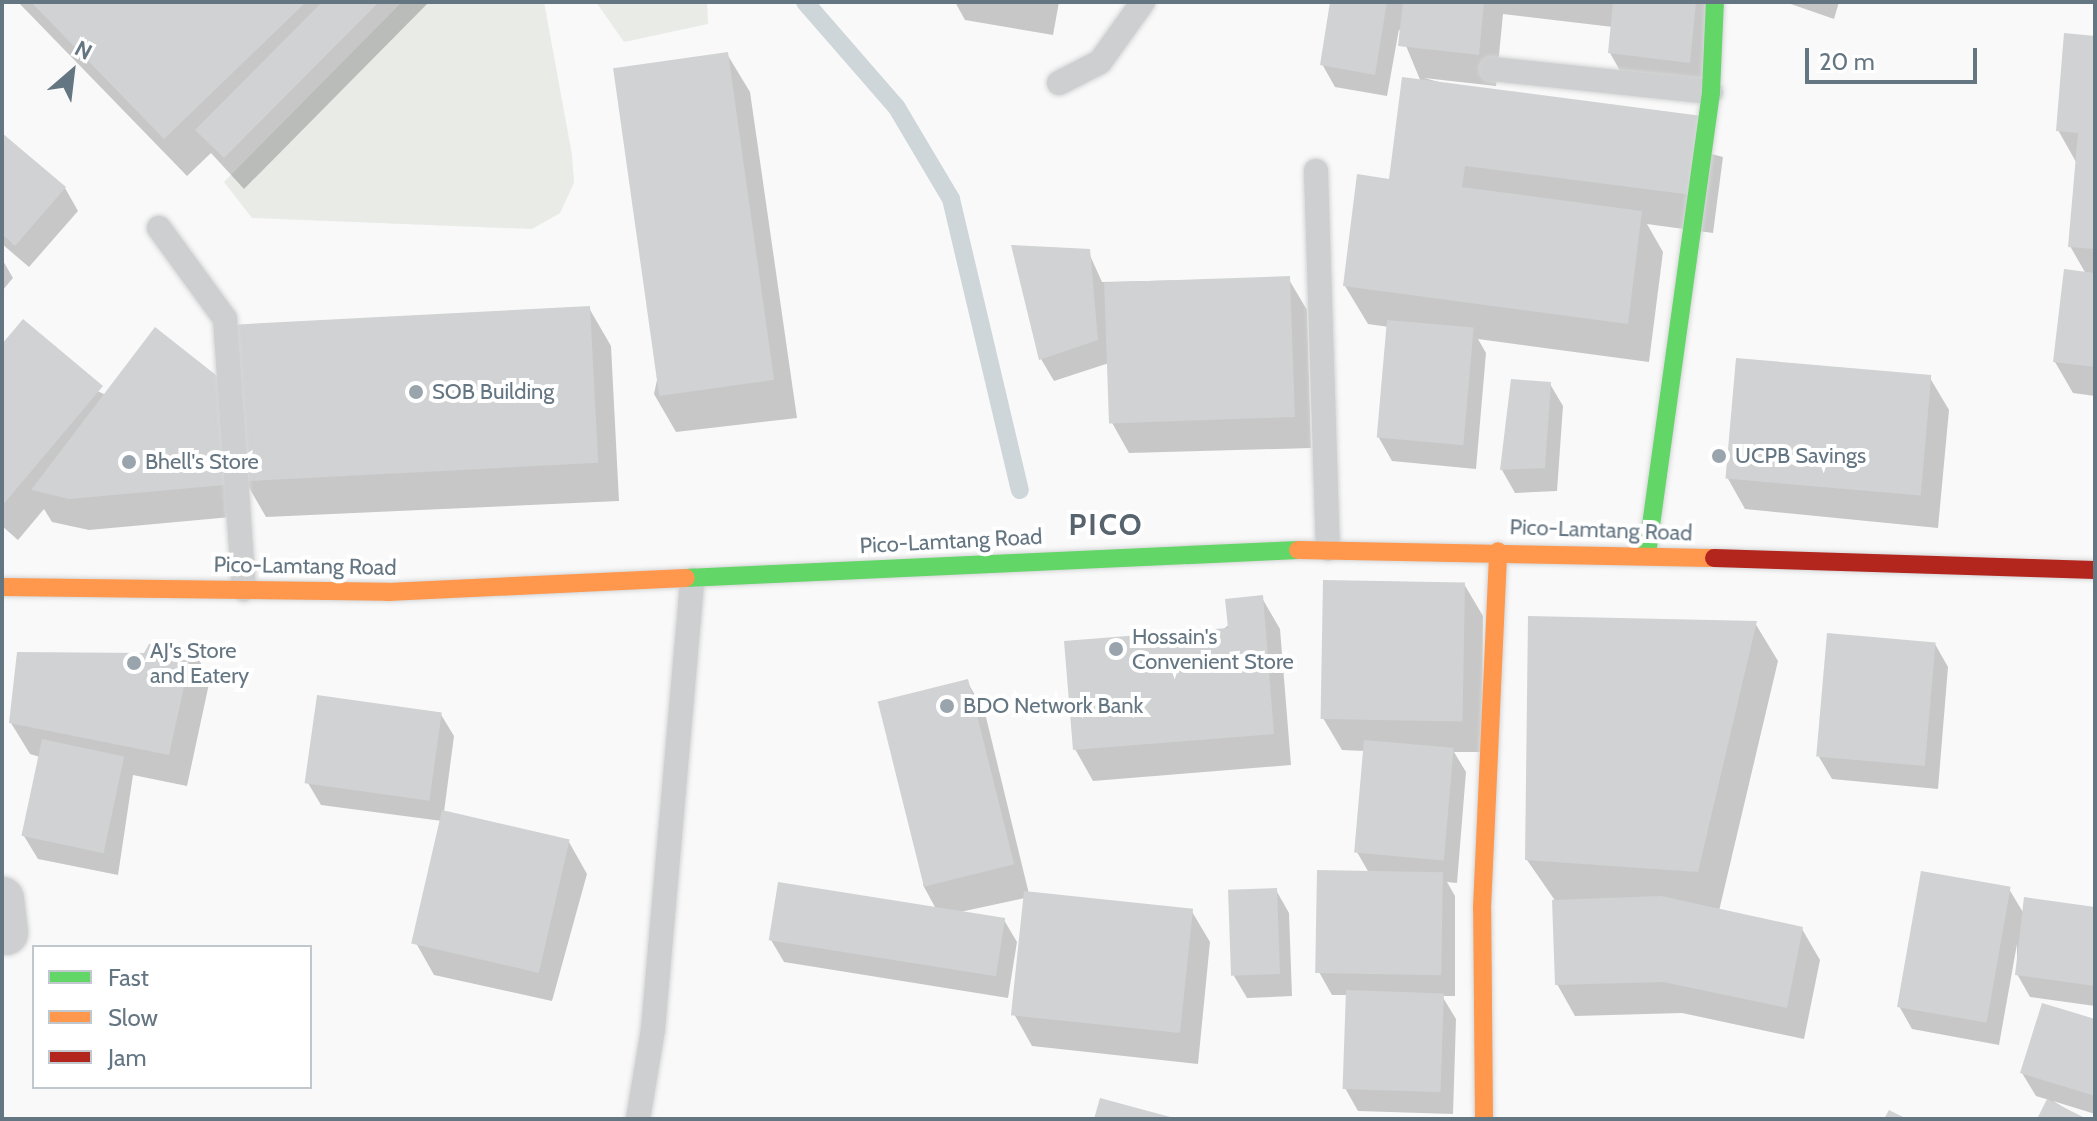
<!DOCTYPE html>
<html>
<head>
<meta charset="utf-8">
<style>
  body { margin:0 }
  #map { position:relative; width:2097px; height:1121px; overflow:hidden; background:#f9f9f9; font-family:Cabin,sans-serif }
  div>[style] { position:absolute }
  [style*='--x'] { left:calc(var(--x)*1px); top:calc(var(--y)*1px); width:calc(var(--w)*1px); rotate:calc(var(--a)*1deg) }
  .green>* { inset:0; background:#e8ebe6 }
  .shadow>* { inset:0; background:#0003 }
  .stream>* { height:18px; margin:-9px; padding:0 9px; transform-origin:9px; border-radius:9px; background:#ced6d9 }
  .building>* { inset:0; background:#d0d2d3; transform-origin:0 0 }
  .roads { filter:drop-shadow(0 0 2px #d5d6d7) drop-shadow(0 0 2px #d5d6d7) }
  .lane>* { height:24px; margin:-12px; padding:0 12px; transform-origin:12px; border-radius:12px; background:#cecfd0 }
  .street>* { height:44px; margin:-22px; padding:0 22px; transform-origin:22px; border-radius:22px; background:#cecfd0 }
  .fast>* { height:18px; margin:-9px; padding:0 9px; transform-origin:9px; border-radius:9px; background:#63d668 }
  .slow>* { height:18px; margin:-9px; padding:0 9px; transform-origin:9px; border-radius:9px; background:#ff974d }
  .jam>* { height:18px; margin:-9px; padding:0 9px; transform-origin:9px; border-radius:9px; background:#b3261e }
  .dots>* { width:22px; height:22px; translate:-50% -50%; box-sizing:border-box; border:4px solid #fff; border-radius:50% }
  span { translate:-50% -50%; white-space:nowrap; text-align:center; line-height:1.15; -webkit-text-stroke:8px #fff; paint-order:stroke }
  .poi-label { font-size:22px; color:#657683 }
  .left { translate:0 -50%; text-align:left }
  .street-label { font-size:22px; color:#657683 }
  .district-label { font-size:30px; color:#57646e; font-weight:700; letter-spacing:2px }
  .frame { position:absolute; inset:0; border:4px solid #657683; pointer-events:none }
  .legend { position:absolute; left:32px; top:945px; width:280px; height:144px; box-sizing:border-box; background:#fff; border:2px solid #c1c8cd; margin:0; padding:10px 14px; list-style:none; font-size:24px; color:#657683 }
  .legend li { display:flex; align-items:center; gap:16px; height:40px }
  .legend b { width:40px; border:2px solid #c1c8cd }
  .north { position:absolute; left:32px; top:32px; width:80px; height:80px; -webkit-text-stroke:6px #fff; paint-order:stroke; rotate:28deg; font-size:22px; font-weight:700; line-height:32px; text-align:center; color:#657683 }
  .north::after { content:''; display:block; margin:auto; width:28px; height:36px; background:#657683; clip-path:polygon(50% 0,100% 100%,50% 72%,0 100%) }
  .scale { position:absolute; left:1805px; top:48px; width:172px; height:36px; box-sizing:border-box; border:4px solid #657683; border-top:0; padding-left:10px; font-size:24px; line-height:28px; white-space:nowrap; color:#657683; -webkit-text-stroke:6px #fff; paint-order:stroke }
</style>
</head>
<body>
<div id="map">
  <div class="green">
    <div style="clip-path:polygon(402px 2px,544px 2px,572px 155px,574px 183px,560px 213px,532px 229px,252px 218px,224px 182px)"></div>
    <div style="clip-path:polygon(596px 2px,707px 2px,708px 24px,624px 42px)"></div>
  </div>
  <div class="shadow">
    <div style="clip-path:polygon(18px 2px,429px 2px,244px 189px,211px 153px,187px 176px)"></div>
    <div style="clip-path:polygon(955px 2px,1059px 2px,1053px 35px,965px 20px)"></div>
    <div style="clip-path:polygon(1332px 2px,1717px 2px,1707px 94px,1628px 85px,1610px 53px,1613px 27px,1503px 14px,1496px 86px,1424px 78px,1723px 157px,1713px 233px,1647px 224px,1663px 252px,1649px 362px,1478px 339px,1486px 353px,1476px 469px,1392px 461px,1379px 438px,1389px 327px,1368px 324px,1345px 286px,1391px 181px,1421px 82px,1399px 29px,1387px 96px,1335px 87px,1322px 64px)"></div>
    <div style="clip-path:polygon(1785px 2px,1839px 2px,1834px 19px)"></div>
    <div style="clip-path:polygon(2095px 38px,2095px 396px,2073px 393px,2055px 362px,2086px 274px,2070px 246px,2076px 162px,2058px 130px)"></div>
    <div style="clip-path:polygon(727px 54px,750px 92px,797px 418px,676px 432px,654px 394px)"></div>
    <div style="clip-path:polygon(2px 135px,65px 188px,78px 211px,29px 267px,2px 244px)"></div>
    <div style="clip-path:polygon(1088px 251px,1102px 282px,1288px 278px,1307px 310px,1311px 448px,1129px 453px,1111px 421px,1109px 363px,1054px 381px,1041px 359px)"></div>
    <div style="clip-path:polygon(2px 259px,13px 278px,2px 291px)"></div>
    <div style="clip-path:polygon(589px 308px,611px 346px,619px 501px,266px 517px,240px 472px,242px 516px,89px 530px,52px 522px,44px 509px,18px 540px,2px 526px,2px 347px,106px 395px,219px 381px)"></div>
    <div style="clip-path:polygon(1930px 378px,1949px 410px,1938px 528px,1745px 509px,1727px 477px)"></div>
    <div style="clip-path:polygon(1513px 381px,1550px 384px,1563px 406px,1557px 491px,1515px 493px,1502px 470px)"></div>
    <div style="clip-path:polygon(1464px 584px,1483px 616px,1482px 752px,1454px 752px,1466px 772px,1457px 883px,1447px 882px,1455px 896px,1455px 996px,1442px 996px,1456px 1019px,1453px 1114px,1358px 1111px,1345px 1088px,1348px 995px,1332px 995px,1319px 972px,1369px 873px,1357px 852px,1365px 751px,1342px 750px,1323px 718px)"></div>
    <div style="clip-path:polygon(1262px 598px,1280px 629px,1291px 765px,1093px 781px,1075px 749px)"></div>
    <div style="clip-path:polygon(1755px 623px,1778px 661px,1719px 911px,1802px 929px,1820px 960px,1804px 1039px,1682px 1013px,1575px 1016px,1557px 984px,1554px 899px,1527px 860px)"></div>
    <div style="clip-path:polygon(1935px 644px,1948px 667px,1938px 789px,1832px 779px,1819px 757px)"></div>
    <div style="clip-path:polygon(192px 648px,210px 679px,187px 786px,133px 775px,118px 875px,38px 859px,24px 836px,40px 757px,30px 754px,11px 723px,146px 655px)"></div>
    <div style="clip-path:polygon(967px 681px,985px 713px,1029px 894px,1191px 910px,1210px 942px,1198px 1064px,1032px 1046px,1014px 1014px,1025px 898px,960px 912px,1004px 920px,1017px 942px,1008px 998px,784px 962px,771px 940px,936px 909px,923px 885px)"></div>
    <div style="clip-path:polygon(440px 713px,454px 736px,444px 812px,569px 842px,587px 874px,552px 1001px,434px 975px,416px 943px,442px 821px,321px 805px,308px 783px)"></div>
    <div style="clip-path:polygon(2009px 889px,2024px 914px,2095px 909px,2095px 1006px,2030px 997px,2017px 974px,2017px 944px,1999px 1045px,1912px 1029px,1899px 1006px)"></div>
    <div style="clip-path:polygon(1276px 890px,1289px 913px,1292px 996px,1247px 998px,1234px 976px)"></div>
    <div style="clip-path:polygon(2095px 1021px,2095px 1114px,2053px 1101px,2083px 1119px,2039px 1119px,2049px 1100px,2036px 1096px,2022px 1073px)"></div>
  </div>
  <div class="stream">
    <div style="--x:805;--y:2;--w:140;--a:49"></div>
    <div style="--x:897;--y:108;--w:106;--a:59.3"></div>
    <div style="--x:951;--y:199;--w:299;--a:76.7"></div>
  </div>
  <div class="building">
    <div style="clip-path:polygon(31px 2px,306px 2px,164px 139px)"></div>
    <div style="clip-path:polygon(322px 2px,379px 2px,224px 158px,195px 130px)"></div>
    <div style="clip-path:polygon(1330px 2px,1387px 2px,1375px 75px,1320px 65px)"></div>
    <div style="clip-path:polygon(1403px 2px,1484px 2px,1479px 55px,1398px 46px)"></div>
    <div style="clip-path:polygon(1613px 2px,1696px 2px,1690px 63px,1608px 53px)"></div>
    <div style="clip-path:polygon(2064px 33px,2095px 36px,2095px 249px,2068px 247px,2078px 133px,2056px 131px)"></div>
    <div style="left:728px;top:52px;width:331px;height:116px;rotate:82deg"></div>
    <div style="clip-path:polygon(1402px 77px,1702px 116px,1692px 195px,1465px 166px,1462px 187px,1642px 211px,1628px 324px,1343px 286px,1357px 174px,1389px 179px)"></div>
    <div style="clip-path:polygon(2px 133px,66px 187px,15px 246px,2px 234px)"></div>
    <div style="clip-path:polygon(1011px 245px,1090px 249px,1098px 340px,1039px 360px)"></div>
    <div style="clip-path:polygon(2064px 269px,2095px 273px,2095px 367px,2053px 362px)"></div>
    <div style="left:1290px;top:276px;width:141px;height:186px;rotate:88deg"></div>
    <div style="left:590px;top:306px;width:157px;height:356px;rotate:87deg"></div>
    <div style="clip-path:polygon(23px 319px,103px 386px,2px 506px,2px 344px)"></div>
    <div style="left:1387px;top:320px;width:87px;height:118px;rotate:5deg"></div>
    <div style="clip-path:polygon(155px 327px,221px 379px,225px 485px,69px 499px,31px 490px)"></div>
    <div style="left:1736px;top:358px;width:196px;height:121px;rotate:5deg"></div>
    <div style="clip-path:polygon(1511px 379px,1551px 382px,1545px 468px,1500px 470px)"></div>
    <div style="left:1323px;top:580px;width:142px;height:139px;rotate:1deg"></div>
    <div style="clip-path:polygon(1263px 595px,1274px 734px,1073px 750px,1064px 641px,1228px 628px,1225px 599px)"></div>
    <div style="clip-path:polygon(1528px 616px,1757px 621px,1698px 872px,1525px 860px)"></div>
    <div style="left:1827px;top:633px;width:109px;height:124px;rotate:5deg"></div>
    <div style="clip-path:polygon(149px 644px,193px 646px,169px 755px,9px 723px,17px 652px,144px 653px)"></div>
    <div style="left:968px;top:679px;width:191px;height:93px;rotate:76deg"></div>
    <div style="left:317px;top:695px;width:126px;height:89px;rotate:8deg"></div>
    <div style="left:42px;top:739px;width:84px;height:99px;rotate:12deg"></div>
    <div style="left:1364px;top:740px;width:90px;height:113px;rotate:5deg"></div>
    <div style="left:442px;top:810px;width:131px;height:137px;rotate:13deg"></div>
    <div style="left:1317px;top:870px;width:126px;height:103px;rotate:1deg"></div>
    <div style="left:1921px;top:871px;width:91px;height:138px;rotate:10deg"></div>
    <div style="left:778px;top:882px;width:230px;height:59px;rotate:9deg"></div>
    <div style="left:1277px;top:888px;width:86px;height:49px;rotate:88deg"></div>
    <div style="left:1024px;top:891px;width:170px;height:125px;rotate:6deg"></div>
    <div style="clip-path:polygon(1661px 896px,1803px 927px,1787px 1008px,1663px 982px,1555px 985px,1552px 900px)"></div>
    <div style="clip-path:polygon(2024px 897px,2095px 907px,2095px 986px,2015px 975px)"></div>
    <div style="left:1346px;top:990px;width:98px;height:99px;rotate:2deg"></div>
    <div style="clip-path:polygon(2042px 1003px,2095px 1019px,2095px 1096px,2020px 1073px)"></div>
    <div style="clip-path:polygon(1100px 1098px,1174px 1118px,1174px 1119px,1094px 1119px)"></div>
    <div style="clip-path:polygon(2047px 1099px,2087px 1119px,2037px 1119px)"></div>
    <div style="clip-path:polygon(1889px 1110px,1907px 1119px,1884px 1119px)"></div>
  </div>
  <div class="roads">
    <div class="lane">
      <div style="--x:1492;--y:69;--w:220;--a:6"></div>
      <div style="--x:1059;--y:83;--w:46;--a:-27.1"></div>
      <div style="--x:1100;--y:62;--w:74;--a:-54.4"></div>
      <div style="--x:1316;--y:171;--w:378;--a:88.2"></div>
      <div style="--x:159;--y:228;--w:112;--a:54"></div>
      <div style="--x:225;--y:319;--w:271;--a:86"></div>
      <div style="--x:638;--y:1119;--w:91;--a:-80.5"></div>
      <div style="--x:653;--y:1029;--w:451;--a:-85"></div>
    </div>
    <div class="street">
      <div style="--x:2;--y:899;--w:34;--a:83"></div>
    </div>
    <div class="fast">
      <div style="--x:1647;--y:554;--w:466;--a:-82.1"></div>
      <div style="--x:1711;--y:92;--w:90;--a:-87.5"></div>
      <div style="--x:686;--y:578;--w:613;--a:-2.62"></div>
    </div>
    <div class="slow">
      <div style="--x:1298;--y:550;--w:416;--a:1.1"></div>
      <div style="--x:2;--y:587;--w:386;--a:0.7"></div>
      <div style="--x:388;--y:592;--w:298;--a:-2.7"></div>
      <div style="--x:1484;--y:1119;--w:211;--a:-90.5"></div>
      <div style="--x:1482;--y:908;--w:357;--a:-87.4"></div>
    </div>
    <div class="jam">
      <div style="--x:1714;--y:558;--w:381;--a:1.8"></div>
    </div>
  </div>
  <div class="dots">
    <div style="left:416px;top:392px;background:#99a4ac"></div>
    <div style="left:1719px;top:456px;background:#99a4ac"></div>
    <div style="left:129px;top:462px;background:#99a4ac"></div>
    <div style="left:1116px;top:649px;background:#99a4ac"></div>
    <div style="left:134px;top:663px;background:#99a4ac"></div>
    <div style="left:947px;top:706px;background:#99a4ac"></div>
  </div>
  <div class="poi-label">
    <span class="left" style="left:432px;top:392px">SOB Building</span>
    <span class="left" style="left:1735px;top:456px">UCPB Savings</span>
    <span class="left" style="left:145px;top:462px">Bhell's Store</span>
    <span class="left" style="left:1132px;top:649px">Hossain's<br>Convenient Store</span>
    <span class="left" style="left:150px;top:663px">AJ's Store<br>and Eatery</span>
    <span class="left" style="left:963px;top:706px">BDO Network Bank</span>
  </div>
  <div class="street-label">
    <span style="left:1601px;top:530px;rotate:2deg">Pico-Lamtang Road</span>
    <span style="left:951px;top:541px;rotate:-3deg">Pico-Lamtang Road</span>
    <span style="left:305px;top:566px;rotate:1deg">Pico-Lamtang Road</span>
  </div>
  <div class="district-label">
    <span style="left:1106px;top:525px">PICO</span>
  </div>
  <div class="frame"></div>
  <ul class="legend">
  <li><b style="height:10px;background:#63d668"></b>Fast</li>
  <li><b style="height:10px;background:#ff974d"></b>Slow</li>
  <li><b style="height:10px;background:#b3261e"></b>Jam</li>
  </ul>
  <div class="north">N</div>
  <div class="scale">20 m</div>
</div>
</body>
</html>
